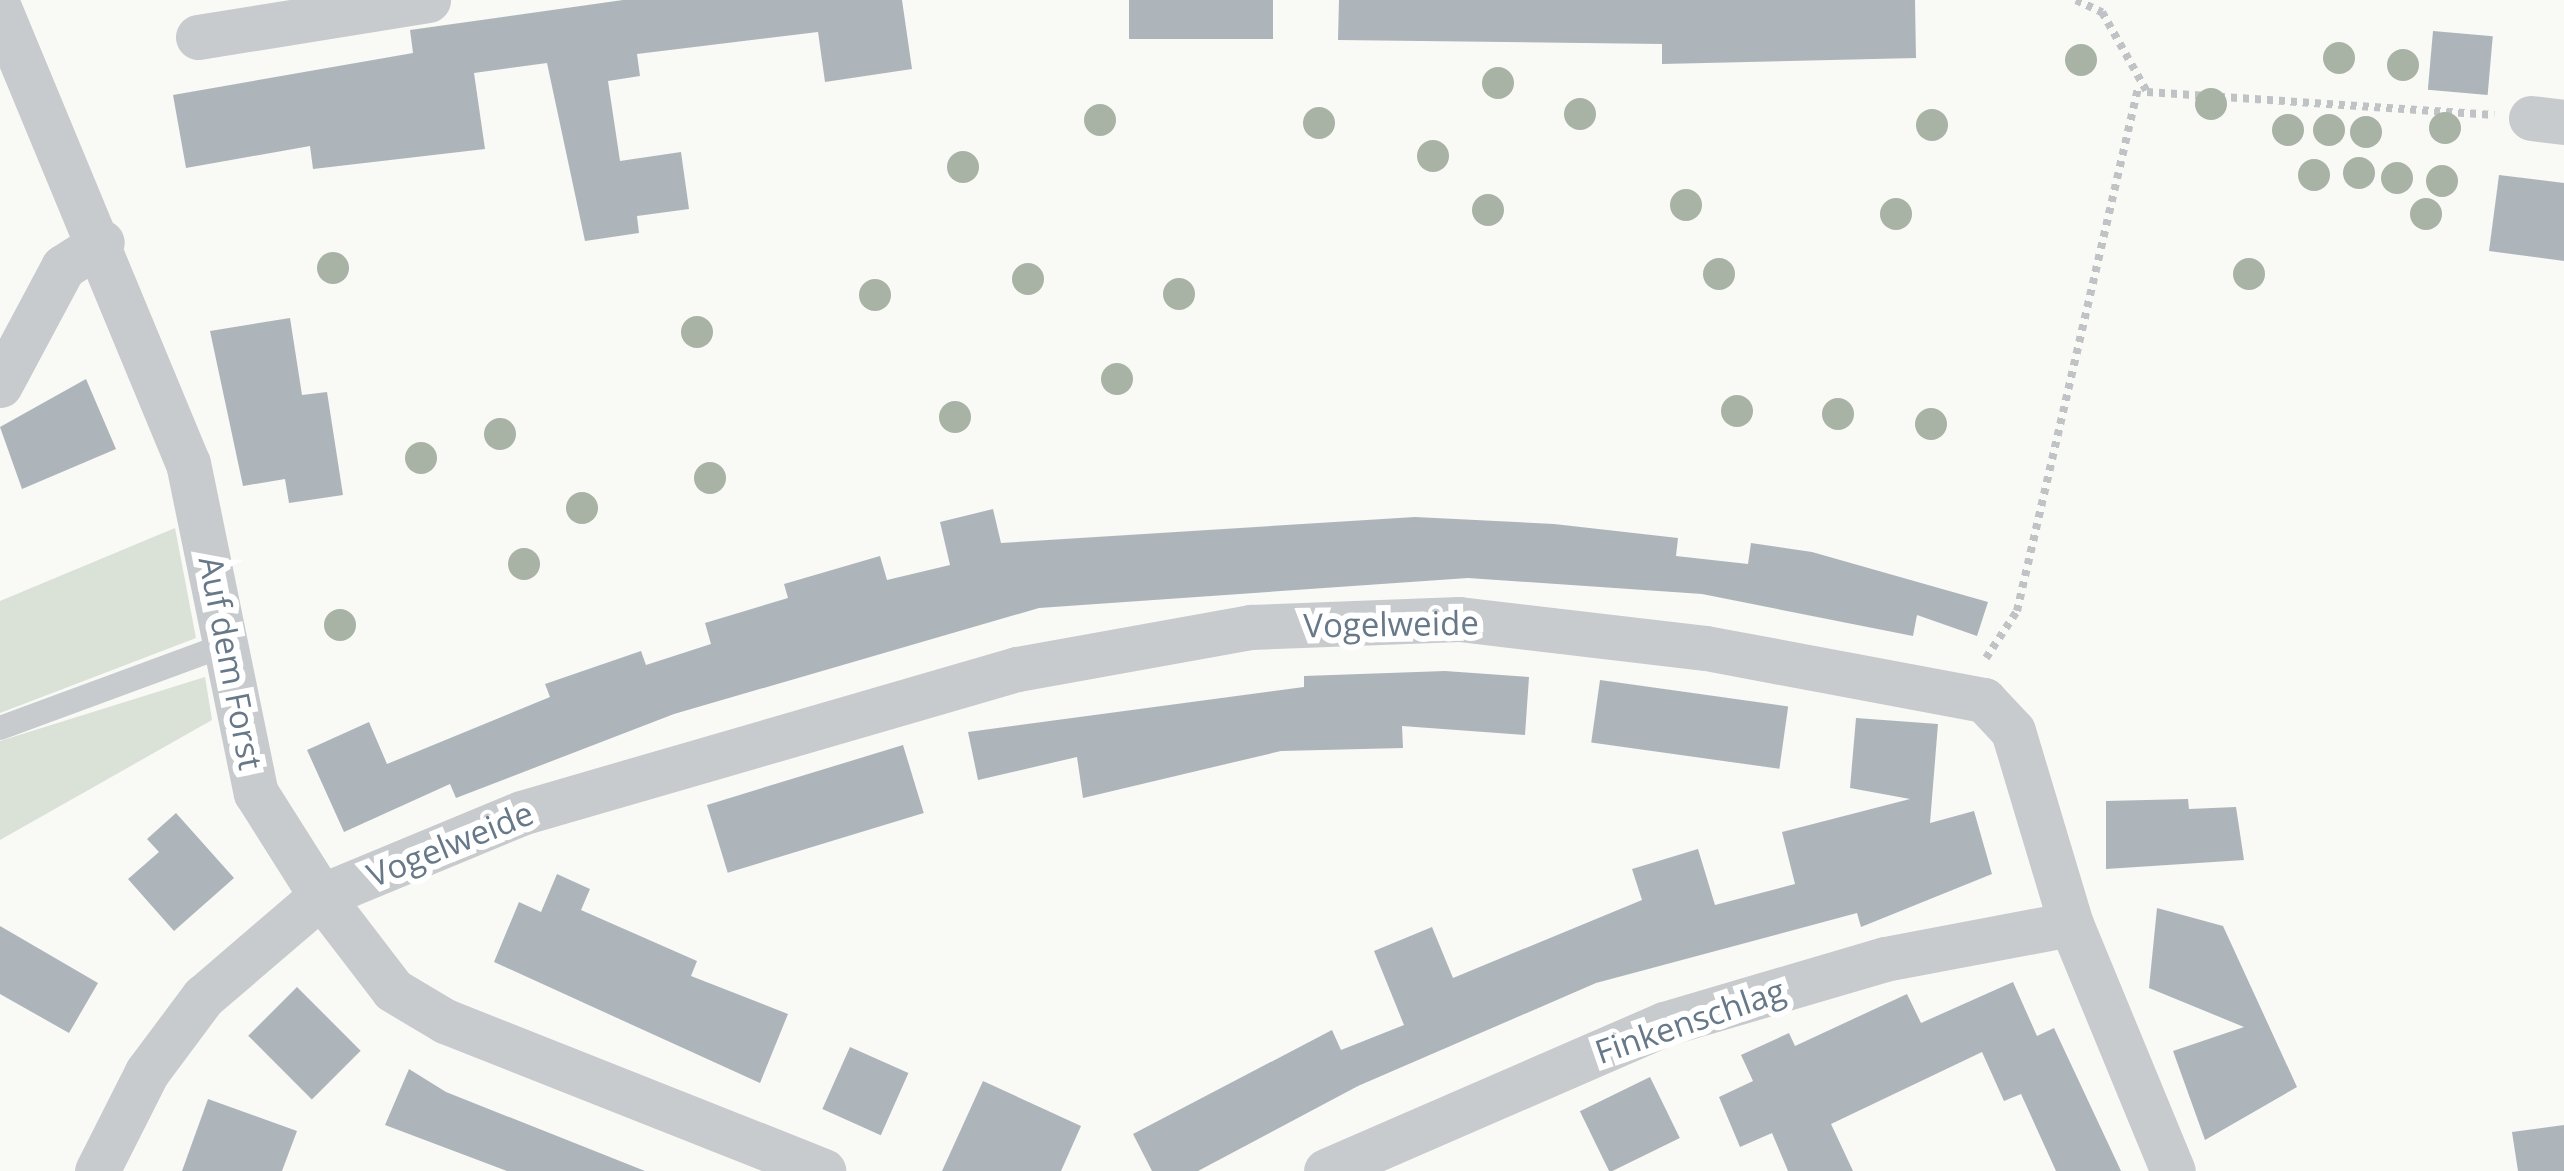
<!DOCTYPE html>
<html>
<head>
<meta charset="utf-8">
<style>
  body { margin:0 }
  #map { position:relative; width:2564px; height:1171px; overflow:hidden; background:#f9f9f6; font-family:"Open Sans",sans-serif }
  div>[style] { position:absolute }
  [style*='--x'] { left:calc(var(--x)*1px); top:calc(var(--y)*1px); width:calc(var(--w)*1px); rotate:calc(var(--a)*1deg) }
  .green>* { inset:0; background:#dae1d7 }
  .building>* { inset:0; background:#adb5bb; transform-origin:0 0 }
  .path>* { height:8px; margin-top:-4px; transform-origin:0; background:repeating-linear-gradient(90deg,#c0c3c5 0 6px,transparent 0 12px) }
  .lane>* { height:24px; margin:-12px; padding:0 12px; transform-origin:12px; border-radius:12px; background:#c7cbce }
  .street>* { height:45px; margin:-22.5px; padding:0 22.5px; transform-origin:22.5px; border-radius:22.5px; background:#c7cbce }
  .trees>* { width:32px; height:32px; margin:-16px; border-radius:50%; background:#a8b3a5 }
  span { translate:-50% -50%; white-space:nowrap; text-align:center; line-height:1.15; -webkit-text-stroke:12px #fff; paint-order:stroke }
  .street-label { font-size:33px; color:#677889 }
</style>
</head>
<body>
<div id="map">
  <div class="green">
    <div style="clip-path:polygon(175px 528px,196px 638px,0 713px,0 601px)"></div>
    <div style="clip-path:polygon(205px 677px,212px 720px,0 840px,0 741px)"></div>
  </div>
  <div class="building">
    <div style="clip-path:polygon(623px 0,902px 0,912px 69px,825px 82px,818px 32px,637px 54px,640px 76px,608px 81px,620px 161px,681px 152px,689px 209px,637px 216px,639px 233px,585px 241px,547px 63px,474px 73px,485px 149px,313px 169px,310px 146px,186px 168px,173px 95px,413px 53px,410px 30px)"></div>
    <div style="left:1129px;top:0;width:144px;height:39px"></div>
    <div style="clip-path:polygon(1339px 0,1915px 0,1916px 58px,1662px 64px,1662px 44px,1338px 40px)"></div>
    <div style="left:2433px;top:31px;width:60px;height:59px;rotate:5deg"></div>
    <div style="clip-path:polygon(2499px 175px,2564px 183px,2564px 261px,2489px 251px)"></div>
    <div style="clip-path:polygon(290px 318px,302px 395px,327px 392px,343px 495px,289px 503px,285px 479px,243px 486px,210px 331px)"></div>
    <div style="clip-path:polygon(86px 379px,116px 449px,22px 489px,0 427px)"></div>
    <div style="clip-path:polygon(993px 509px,1001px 543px,1415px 517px,1554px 524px,1678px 538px,1676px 556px,1748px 564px,1751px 543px,1812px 552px,1988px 602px,1977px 636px,1917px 615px,1913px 636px,1702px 594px,1468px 578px,1039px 608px,674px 714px,456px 798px,450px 784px,344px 832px,307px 750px,369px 722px,387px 764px,550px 697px,545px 684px,641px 651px,646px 665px,711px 644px,705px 623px,788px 598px,784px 584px,880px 556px,887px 580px,950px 565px,940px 522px)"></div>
    <div style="clip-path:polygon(1445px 671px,1529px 677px,1525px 735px,1402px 726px,1403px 748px,1281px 751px,1083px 798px,1077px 757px,978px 780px,968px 732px,1304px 687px,1304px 676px)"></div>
    <div style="left:1600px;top:680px;width:190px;height:63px;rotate:8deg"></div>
    <div style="clip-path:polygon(1856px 718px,1938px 724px,1930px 823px,1974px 811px,1992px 874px,1861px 927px,1857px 913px,1596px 983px,1358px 1086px,1198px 1171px,1152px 1171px,1133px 1134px,1332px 1030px,1341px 1050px,1404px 1025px,1374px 951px,1432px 927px,1453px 978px,1642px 900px,1632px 869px,1698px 849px,1715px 905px,1795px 884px,1782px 832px,1910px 799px,1850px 788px)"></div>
    <div style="left:903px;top:745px;width:71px;height:205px;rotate:73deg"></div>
    <div style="clip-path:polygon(2188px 799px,2189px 809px,2236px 807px,2244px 860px,2106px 869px,2106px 801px)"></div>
    <div style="clip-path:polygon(176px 813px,234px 878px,174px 931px,128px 879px,159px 852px,147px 839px)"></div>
    <div style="clip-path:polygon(557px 874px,590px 889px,581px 910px,697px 961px,691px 976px,788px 1014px,760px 1083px,494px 962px,519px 902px,541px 912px)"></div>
    <div style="clip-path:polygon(2157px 908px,2223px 926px,2297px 1087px,2205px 1140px,2173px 1051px,2244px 1027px,2149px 988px)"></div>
    <div style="clip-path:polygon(0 926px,98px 983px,69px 1033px,0 994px)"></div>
    <div style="clip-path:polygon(2013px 982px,2037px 1036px,2054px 1028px,2121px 1171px,2056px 1171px,2021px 1094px,2004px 1101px,1982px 1052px,1831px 1124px,1853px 1171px,1788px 1171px,1772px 1133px,1740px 1147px,1719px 1097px,1753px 1081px,1741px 1055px,1789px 1033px,1795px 1046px,1907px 994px,1921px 1023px)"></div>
    <div style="left:297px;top:987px;width:90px;height:69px;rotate:45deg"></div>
    <div style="left:850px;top:1047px;width:64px;height:68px;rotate:24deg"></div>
    <div style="clip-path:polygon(409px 1069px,446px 1092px,645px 1171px,507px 1171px,385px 1125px)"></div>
    <div style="left:1650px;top:1077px;width:68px;height:78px;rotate:64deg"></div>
    <div style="clip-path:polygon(983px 1081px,1081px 1126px,1061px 1171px,942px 1171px)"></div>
    <div style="clip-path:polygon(208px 1099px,297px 1131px,282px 1171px,182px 1171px)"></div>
    <div style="clip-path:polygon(2564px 1125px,2564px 1171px,2518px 1171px,2512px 1132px)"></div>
  </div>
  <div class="path">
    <div style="--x:2076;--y:0;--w:29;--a:25"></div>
    <div style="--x:2102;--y:12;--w:92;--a:60.6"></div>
    <div style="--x:2147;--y:92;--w:348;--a:3.8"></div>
    <div style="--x:1986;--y:658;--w:56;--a:-56.6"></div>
    <div style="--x:2017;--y:611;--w:537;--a:-76.97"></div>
  </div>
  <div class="lane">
    <div style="--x:0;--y:728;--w:243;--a:-20.2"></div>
  </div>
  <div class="street">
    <div style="--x:0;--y:10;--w:490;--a:67.5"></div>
    <div style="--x:188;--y:463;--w:337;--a:78.4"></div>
    <div style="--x:256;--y:793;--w:122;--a:57.7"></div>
    <div style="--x:321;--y:896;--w:118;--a:52.5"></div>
    <div style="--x:393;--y:990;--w:61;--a:30.8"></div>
    <div style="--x:445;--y:1021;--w:407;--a:21.6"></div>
    <div style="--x:198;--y:37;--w:233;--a:-9.1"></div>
    <div style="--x:2531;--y:118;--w:33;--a:7"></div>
    <div style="--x:0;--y:385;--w:134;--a:-61.9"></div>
    <div style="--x:63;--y:267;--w:46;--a:-32.7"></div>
    <div style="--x:97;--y:1171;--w:111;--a:-63.2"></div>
    <div style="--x:147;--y:1072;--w:94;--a:-53.3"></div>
    <div style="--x:203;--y:997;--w:155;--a:-40.6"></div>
    <div style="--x:321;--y:896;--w:217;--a:-22.5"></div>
    <div style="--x:521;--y:813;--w:516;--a:-16.19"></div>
    <div style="--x:1017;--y:669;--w:238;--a:-10.2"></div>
    <div style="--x:1251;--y:627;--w:208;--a:-2.2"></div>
    <div style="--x:1459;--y:619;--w:249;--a:6.7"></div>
    <div style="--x:1706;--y:648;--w:283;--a:10.6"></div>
    <div style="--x:1984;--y:700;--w:42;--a:46.9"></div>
    <div style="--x:2013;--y:731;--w:202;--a:73.3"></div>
    <div style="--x:2071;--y:924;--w:267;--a:67.6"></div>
    <div style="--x:1326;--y:1171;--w:369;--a:-23.5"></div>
    <div style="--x:1664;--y:1024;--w:230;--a:-16.4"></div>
    <div style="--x:1885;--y:959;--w:189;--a:-10.7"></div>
  </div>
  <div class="trees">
    <div style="left:2339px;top:58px"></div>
    <div style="left:2081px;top:60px"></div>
    <div style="left:2403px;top:65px"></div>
    <div style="left:1498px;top:83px"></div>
    <div style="left:2211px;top:104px"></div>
    <div style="left:1580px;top:114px"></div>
    <div style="left:1100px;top:120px"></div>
    <div style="left:1319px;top:123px"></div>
    <div style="left:1932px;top:125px"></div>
    <div style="left:2445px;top:128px"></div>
    <div style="left:2288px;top:130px"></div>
    <div style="left:2329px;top:130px"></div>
    <div style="left:2366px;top:132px"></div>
    <div style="left:1433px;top:156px"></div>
    <div style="left:963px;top:167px"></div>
    <div style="left:2359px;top:173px"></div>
    <div style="left:2314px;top:175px"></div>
    <div style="left:2397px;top:178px"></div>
    <div style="left:2442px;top:181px"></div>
    <div style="left:1686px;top:205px"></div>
    <div style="left:1488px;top:210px"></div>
    <div style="left:1896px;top:214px"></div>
    <div style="left:2426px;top:214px"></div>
    <div style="left:333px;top:268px"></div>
    <div style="left:1719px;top:274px"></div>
    <div style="left:2249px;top:274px"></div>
    <div style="left:1028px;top:279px"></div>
    <div style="left:1179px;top:294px"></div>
    <div style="left:875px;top:295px"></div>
    <div style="left:697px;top:332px"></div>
    <div style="left:1117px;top:379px"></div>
    <div style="left:1737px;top:411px"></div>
    <div style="left:1838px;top:414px"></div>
    <div style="left:955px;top:417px"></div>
    <div style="left:1931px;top:424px"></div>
    <div style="left:500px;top:434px"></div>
    <div style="left:421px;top:458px"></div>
    <div style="left:710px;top:478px"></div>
    <div style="left:582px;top:508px"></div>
    <div style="left:524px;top:564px"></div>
    <div style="left:340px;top:625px"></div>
  </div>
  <div class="street-label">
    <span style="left:1391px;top:624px;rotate:-1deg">Vogelweide</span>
    <span style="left:231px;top:663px;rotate:79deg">Auf dem Forst</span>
    <span style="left:450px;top:844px;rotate:-22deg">Vogelweide</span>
    <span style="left:1690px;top:1021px;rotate:-19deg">Finkenschlag</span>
  </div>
</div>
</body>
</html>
